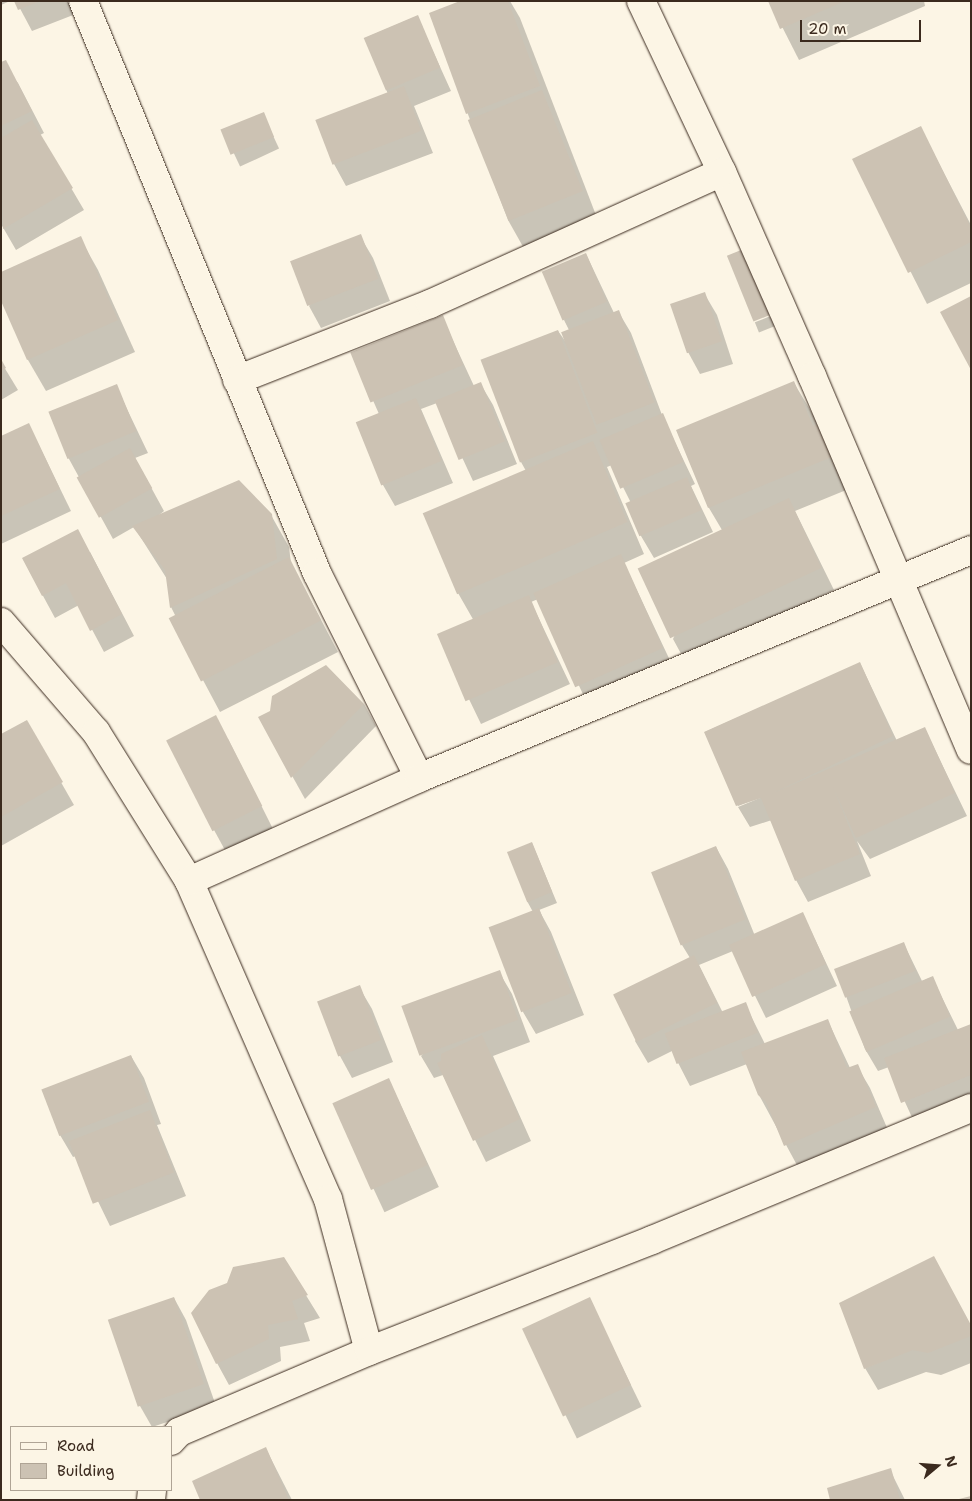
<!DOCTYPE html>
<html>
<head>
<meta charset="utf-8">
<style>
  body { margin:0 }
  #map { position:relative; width:972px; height:1501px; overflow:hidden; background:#fcf5e5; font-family:"Shantell Sans",sans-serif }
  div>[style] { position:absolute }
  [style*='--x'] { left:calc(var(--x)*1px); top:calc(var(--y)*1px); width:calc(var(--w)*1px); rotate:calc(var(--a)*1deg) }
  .shadow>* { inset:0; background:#0003; transform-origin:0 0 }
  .building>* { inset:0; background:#ccc2b3; transform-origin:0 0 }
  .roads { filter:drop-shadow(0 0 1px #3b2a1e) drop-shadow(0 0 1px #3b2a1e) }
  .minor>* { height:28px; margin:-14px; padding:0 14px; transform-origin:14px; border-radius:14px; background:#fcf5e5 }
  span { translate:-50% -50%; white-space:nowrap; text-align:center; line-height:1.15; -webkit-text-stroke:4px #fcf5e5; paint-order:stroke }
  .frame { position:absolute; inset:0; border:2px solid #3b2a1e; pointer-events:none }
  .legend { position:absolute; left:10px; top:1426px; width:162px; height:65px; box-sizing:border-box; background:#fcf5e5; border:1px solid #afa495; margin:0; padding:6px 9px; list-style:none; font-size:15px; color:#3b2a1e }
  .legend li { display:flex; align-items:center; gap:10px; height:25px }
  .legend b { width:25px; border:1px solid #afa495 }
  .north { position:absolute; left:912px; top:1441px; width:50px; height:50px; -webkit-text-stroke:4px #fcf5e5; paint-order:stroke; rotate:72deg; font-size:14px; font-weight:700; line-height:20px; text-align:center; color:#3b2a1e }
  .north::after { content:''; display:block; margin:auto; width:18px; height:22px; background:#3b2a1e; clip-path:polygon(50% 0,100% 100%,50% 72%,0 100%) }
  .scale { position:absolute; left:800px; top:20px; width:121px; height:22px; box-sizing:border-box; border:2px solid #3b2a1e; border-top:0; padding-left:6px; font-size:15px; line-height:18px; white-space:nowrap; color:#3b2a1e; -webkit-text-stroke:4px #fcf5e5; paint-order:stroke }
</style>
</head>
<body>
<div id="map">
  <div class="shadow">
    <div style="clip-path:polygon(1px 1px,10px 1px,1px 5px)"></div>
    <div style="clip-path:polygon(16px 1px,83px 1px,86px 10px,32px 31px)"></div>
    <div style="clip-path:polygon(464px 1px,510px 1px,520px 18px,599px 223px,526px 252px,508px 220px,430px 14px)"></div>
    <div style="clip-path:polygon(769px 1px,924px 1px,925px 6px,799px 60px)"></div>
    <div style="clip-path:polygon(417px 16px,451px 91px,414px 106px,433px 153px,346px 186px,334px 164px,388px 94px,365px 38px)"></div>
    <div style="clip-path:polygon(1px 64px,18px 83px,44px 133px,40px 135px,84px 210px,16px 250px,1px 224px)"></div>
    <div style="left:263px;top:114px;width:38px;height:43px;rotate:65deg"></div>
    <div style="clip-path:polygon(920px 127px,971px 225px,971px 283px,927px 304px,854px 160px)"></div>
    <div style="clip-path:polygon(360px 236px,373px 258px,390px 301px,321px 328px,309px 306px)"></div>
    <div style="clip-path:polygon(80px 238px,98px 270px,135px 352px,46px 391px,28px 360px,1px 298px)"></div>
    <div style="clip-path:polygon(586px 254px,614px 313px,618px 311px,631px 333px,662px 415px,695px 484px,691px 486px,713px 532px,654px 558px,641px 536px,628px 504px,631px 503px,612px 465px,607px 467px,644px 554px,624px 563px,675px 671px,590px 709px,538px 599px,531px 602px,570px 684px,481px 724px,439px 637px,474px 621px,458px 593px,526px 471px,521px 462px,558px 331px,568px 345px,569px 330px,564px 320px)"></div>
    <div style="clip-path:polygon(704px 293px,717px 315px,733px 364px,700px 374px,688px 352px)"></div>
    <div style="left:778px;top:313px;width:11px;height:25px;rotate:68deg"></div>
    <div style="clip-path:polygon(442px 317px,474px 386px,480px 383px,493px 405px,517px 464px,473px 481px,437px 403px,421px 409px,453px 483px,395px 506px,383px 485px,379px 414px,352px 353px)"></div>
    <div style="clip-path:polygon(1px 362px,18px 390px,1px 400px)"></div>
    <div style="clip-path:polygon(794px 383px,856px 486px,795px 511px,834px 590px,685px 661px,673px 639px,722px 530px,709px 508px,677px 431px)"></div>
    <div style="clip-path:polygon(116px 386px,148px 453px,135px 458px,164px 511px,158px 516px,271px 515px,289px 547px,291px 563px,338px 652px,220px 712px,171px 620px,176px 617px,171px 607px,167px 579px,134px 527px,113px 539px,69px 459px,50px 414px)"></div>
    <div style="clip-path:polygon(29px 425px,71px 511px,1px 544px,1px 438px)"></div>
    <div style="clip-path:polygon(90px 552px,134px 636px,104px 652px,79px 605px,55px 618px,23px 559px)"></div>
    <div style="clip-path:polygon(860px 663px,897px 741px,925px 729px,967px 816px,870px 859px,857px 841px,871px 876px,808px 902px,796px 880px,772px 820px,750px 827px,738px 807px,767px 795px,738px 806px,705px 732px)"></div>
    <div style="clip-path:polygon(364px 704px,376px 726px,305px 799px,260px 718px,271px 712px)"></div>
    <div style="clip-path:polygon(26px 721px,74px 805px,1px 846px,1px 736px)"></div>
    <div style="clip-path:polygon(228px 739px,273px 829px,226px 852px,214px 830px)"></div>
    <div style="clip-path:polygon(532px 843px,557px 903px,539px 910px,551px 932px,584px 1015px,536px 1034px,523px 1012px,533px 912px,527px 901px)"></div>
    <div style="clip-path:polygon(716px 847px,728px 869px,755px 936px,803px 914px,837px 986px,766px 1018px,733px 951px,699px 965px,723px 1013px,745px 1004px,765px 1044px,828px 1021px,850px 1068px,857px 1066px,870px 1088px,888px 1130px,798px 1167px,759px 1095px,747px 1064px,690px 1086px,672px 1051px,648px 1063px,635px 1041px,690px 958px,682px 945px)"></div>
    <div style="clip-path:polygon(904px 944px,922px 981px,932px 977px,958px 1030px,971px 1025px,971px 1102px,915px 1124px,889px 1067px,878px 1071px,865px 1049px,846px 996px)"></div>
    <div style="clip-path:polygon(499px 972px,512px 994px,530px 1042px,493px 1056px,531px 1141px,486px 1162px,443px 1075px,434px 1078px,421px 1056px)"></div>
    <div style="clip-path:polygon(359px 987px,372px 1009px,393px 1062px,352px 1078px,340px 1056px,319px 1003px)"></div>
    <div style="clip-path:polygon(131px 1056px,144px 1078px,161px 1124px,157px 1125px,186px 1196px,110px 1226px,76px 1156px,73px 1157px,60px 1135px)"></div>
    <div style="left:389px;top:1080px;width:118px;height:60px;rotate:65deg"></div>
    <div style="clip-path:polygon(283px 1258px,320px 1318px,304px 1323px,310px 1341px,280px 1347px,281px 1361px,229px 1385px,217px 1363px)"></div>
    <div style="clip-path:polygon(174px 1298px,186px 1320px,216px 1406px,152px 1427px,140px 1406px,110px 1320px)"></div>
    <div style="left:589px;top:1299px;width:120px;height:72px;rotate:64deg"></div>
    <div style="clip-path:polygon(971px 1326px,971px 1363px,941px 1375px,926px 1372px,878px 1390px,865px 1368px)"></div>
    <div style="clip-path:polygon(266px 1449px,292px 1500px,201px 1500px)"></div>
    <div style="clip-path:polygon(890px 1470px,905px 1500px,832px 1500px)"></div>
  </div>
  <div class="building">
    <div style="clip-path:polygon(14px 1px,40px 1px,18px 10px)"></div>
    <div style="clip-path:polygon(460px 1px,508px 1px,540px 86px,466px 114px,429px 13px)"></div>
    <div style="clip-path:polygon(768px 1px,845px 1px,780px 29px)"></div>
    <div style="left:418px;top:15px;width:57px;height:59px;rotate:67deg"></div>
    <div style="clip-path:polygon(6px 60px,32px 111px,1px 126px,1px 62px)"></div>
    <div style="left:404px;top:86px;width:48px;height:95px;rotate:69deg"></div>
    <div style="left:542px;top:90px;width:109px;height:80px;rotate:68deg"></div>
    <div style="left:264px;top:112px;width:27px;height:47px;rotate:68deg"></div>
    <div style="clip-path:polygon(32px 120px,73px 188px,3px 229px,1px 138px)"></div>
    <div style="clip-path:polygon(921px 126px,971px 228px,971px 242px,908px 273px,852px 159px)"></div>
    <div style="left:361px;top:234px;width:48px;height:76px;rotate:69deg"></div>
    <div style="clip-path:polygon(81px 236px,118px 320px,27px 360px,1px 301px,1px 272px)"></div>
    <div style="left:751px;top:246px;width:71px;height:26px;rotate:68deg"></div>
    <div style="left:586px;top:253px;width:53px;height:48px;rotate:67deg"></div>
    <div style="left:705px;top:292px;width:52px;height:37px;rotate:71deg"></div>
    <div style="clip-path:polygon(971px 296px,971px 370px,940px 312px)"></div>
    <div style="left:619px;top:310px;width:99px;height:62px;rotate:69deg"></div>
    <div style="left:443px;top:315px;width:54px;height:100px;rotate:68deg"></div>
    <div style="left:558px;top:330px;width:110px;height:83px;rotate:69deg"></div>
    <div style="clip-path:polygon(1px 359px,6px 368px,1px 371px)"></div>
    <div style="clip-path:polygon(794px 381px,813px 426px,825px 421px,839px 454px,708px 508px,676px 430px)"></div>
    <div style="left:481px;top:382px;width:64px;height:50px;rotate:68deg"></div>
    <div style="left:117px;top:384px;width:51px;height:74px;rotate:68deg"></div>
    <div style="left:416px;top:398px;width:68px;height:65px;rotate:68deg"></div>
    <div style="left:663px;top:413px;width:53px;height:69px;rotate:67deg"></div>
    <div style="clip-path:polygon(29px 423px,60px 489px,1px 516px,1px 436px)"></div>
    <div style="left:593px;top:441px;width:88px;height:185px;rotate:67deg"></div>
    <div style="left:130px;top:448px;width:46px;height:61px;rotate:61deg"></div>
    <div style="left:687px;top:477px;width:36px;height:67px;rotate:67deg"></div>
    <div style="clip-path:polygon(239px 480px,272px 514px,277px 559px,170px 608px,165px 570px,132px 526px)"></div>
    <div style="left:789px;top:498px;width:77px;height:167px;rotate:65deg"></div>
    <div style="clip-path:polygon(78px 529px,122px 614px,90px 631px,66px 583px,42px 596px,22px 558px)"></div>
    <div style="left:621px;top:554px;width:103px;height:96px;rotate:66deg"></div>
    <div style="left:289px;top:557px;width:71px;height:135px;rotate:63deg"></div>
    <div style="left:529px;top:595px;width:73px;height:100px;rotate:67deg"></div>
    <div style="clip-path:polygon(860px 662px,893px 736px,771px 794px,925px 727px,955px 793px,856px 838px,833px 787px,860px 854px,795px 881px,761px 798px,736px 806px,704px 732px)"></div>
    <div style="clip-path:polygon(326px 665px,364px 704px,291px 778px,258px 717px,270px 711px,272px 696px)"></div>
    <div style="left:216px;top:715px;width:102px;height:56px;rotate:63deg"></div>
    <div style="clip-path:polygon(27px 720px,63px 782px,1px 817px,1px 734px)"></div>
    <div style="left:532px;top:842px;width:54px;height:27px;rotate:68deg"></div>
    <div style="left:716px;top:846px;width:79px;height:70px;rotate:68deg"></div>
    <div style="left:539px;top:908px;width:91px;height:54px;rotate:69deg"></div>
    <div style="left:803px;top:912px;width:57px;height:81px;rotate:66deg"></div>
    <div style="left:904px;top:942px;width:31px;height:75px;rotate:69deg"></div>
    <div style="left:694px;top:955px;width:53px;height:90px;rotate:64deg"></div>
    <div style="left:500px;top:970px;width:53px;height:105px;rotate:70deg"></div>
    <div style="left:933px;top:976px;width:44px;height:91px;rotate:67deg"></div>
    <div style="left:360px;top:985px;width:59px;height:46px;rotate:69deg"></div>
    <div style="left:746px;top:1002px;width:33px;height:87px;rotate:69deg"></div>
    <div style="clip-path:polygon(828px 1019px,847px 1068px,858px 1064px,876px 1107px,784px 1146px,766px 1102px,758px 1095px,741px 1052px)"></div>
    <div style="clip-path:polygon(971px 1024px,971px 1075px,901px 1103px,884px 1058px)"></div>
    <div style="clip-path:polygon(482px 1035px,520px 1119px,473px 1141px,437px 1063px,441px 1061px,441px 1054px)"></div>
    <div style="left:131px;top:1055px;width:50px;height:96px;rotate:69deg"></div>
    <div style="left:389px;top:1078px;width:95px;height:62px;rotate:66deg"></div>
    <div style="left:150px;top:1110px;width:67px;height:87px;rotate:69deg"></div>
    <div style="clip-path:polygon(934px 1256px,971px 1325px,971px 1336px,928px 1353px,913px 1350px,864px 1369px,839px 1303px)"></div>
    <div style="clip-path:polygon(284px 1257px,308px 1295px,292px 1301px,298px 1319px,268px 1325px,269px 1339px,216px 1364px,191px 1313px,209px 1290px,227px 1283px,233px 1267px)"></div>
    <div style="left:174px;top:1297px;width:92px;height:70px;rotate:71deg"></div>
    <div style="left:590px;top:1297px;width:97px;height:75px;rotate:65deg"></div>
    <div style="clip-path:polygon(266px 1447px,289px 1500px,200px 1500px,192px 1481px)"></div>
    <div style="clip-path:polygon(891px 1468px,900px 1500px,830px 1500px,827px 1488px)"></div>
    <div style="clip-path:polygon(971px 1496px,971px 1500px,960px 1500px,959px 1499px)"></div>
  </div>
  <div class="roads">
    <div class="minor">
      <div style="--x:83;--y:1;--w:618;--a:67.75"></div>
      <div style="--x:317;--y:573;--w:229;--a:63.5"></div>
      <div style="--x:641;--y:1;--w:189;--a:64.7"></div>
      <div style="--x:722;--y:172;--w:223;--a:66.2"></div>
      <div style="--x:812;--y:376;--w:406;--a:67"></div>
      <div style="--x:237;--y:380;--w:207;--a:-21.5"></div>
      <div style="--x:430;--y:304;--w:320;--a:-24.3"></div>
      <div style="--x:1;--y:622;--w:145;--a:49.2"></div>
      <div style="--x:96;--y:732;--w:176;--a:58"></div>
      <div style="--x:189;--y:881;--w:347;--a:66.4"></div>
      <div style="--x:328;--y:1199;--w:157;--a:74.9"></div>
      <div style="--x:189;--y:881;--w:252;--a:-24.1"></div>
      <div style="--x:419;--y:778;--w:597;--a:-22.44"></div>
      <div style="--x:171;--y:1441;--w:12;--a:-48"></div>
      <div style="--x:179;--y:1432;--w:207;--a:-23.1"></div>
      <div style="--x:369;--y:1351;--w:304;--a:-21.4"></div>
      <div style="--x:652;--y:1240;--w:345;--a:-22.5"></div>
      <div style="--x:151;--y:1500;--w:10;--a:-84"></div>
    </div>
  </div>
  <div class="frame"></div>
  <ul class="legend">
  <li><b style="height:6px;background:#fcf5e5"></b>Road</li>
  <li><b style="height:14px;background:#ccc2b3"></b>Building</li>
  </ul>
  <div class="north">N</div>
  <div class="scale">20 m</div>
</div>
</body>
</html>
